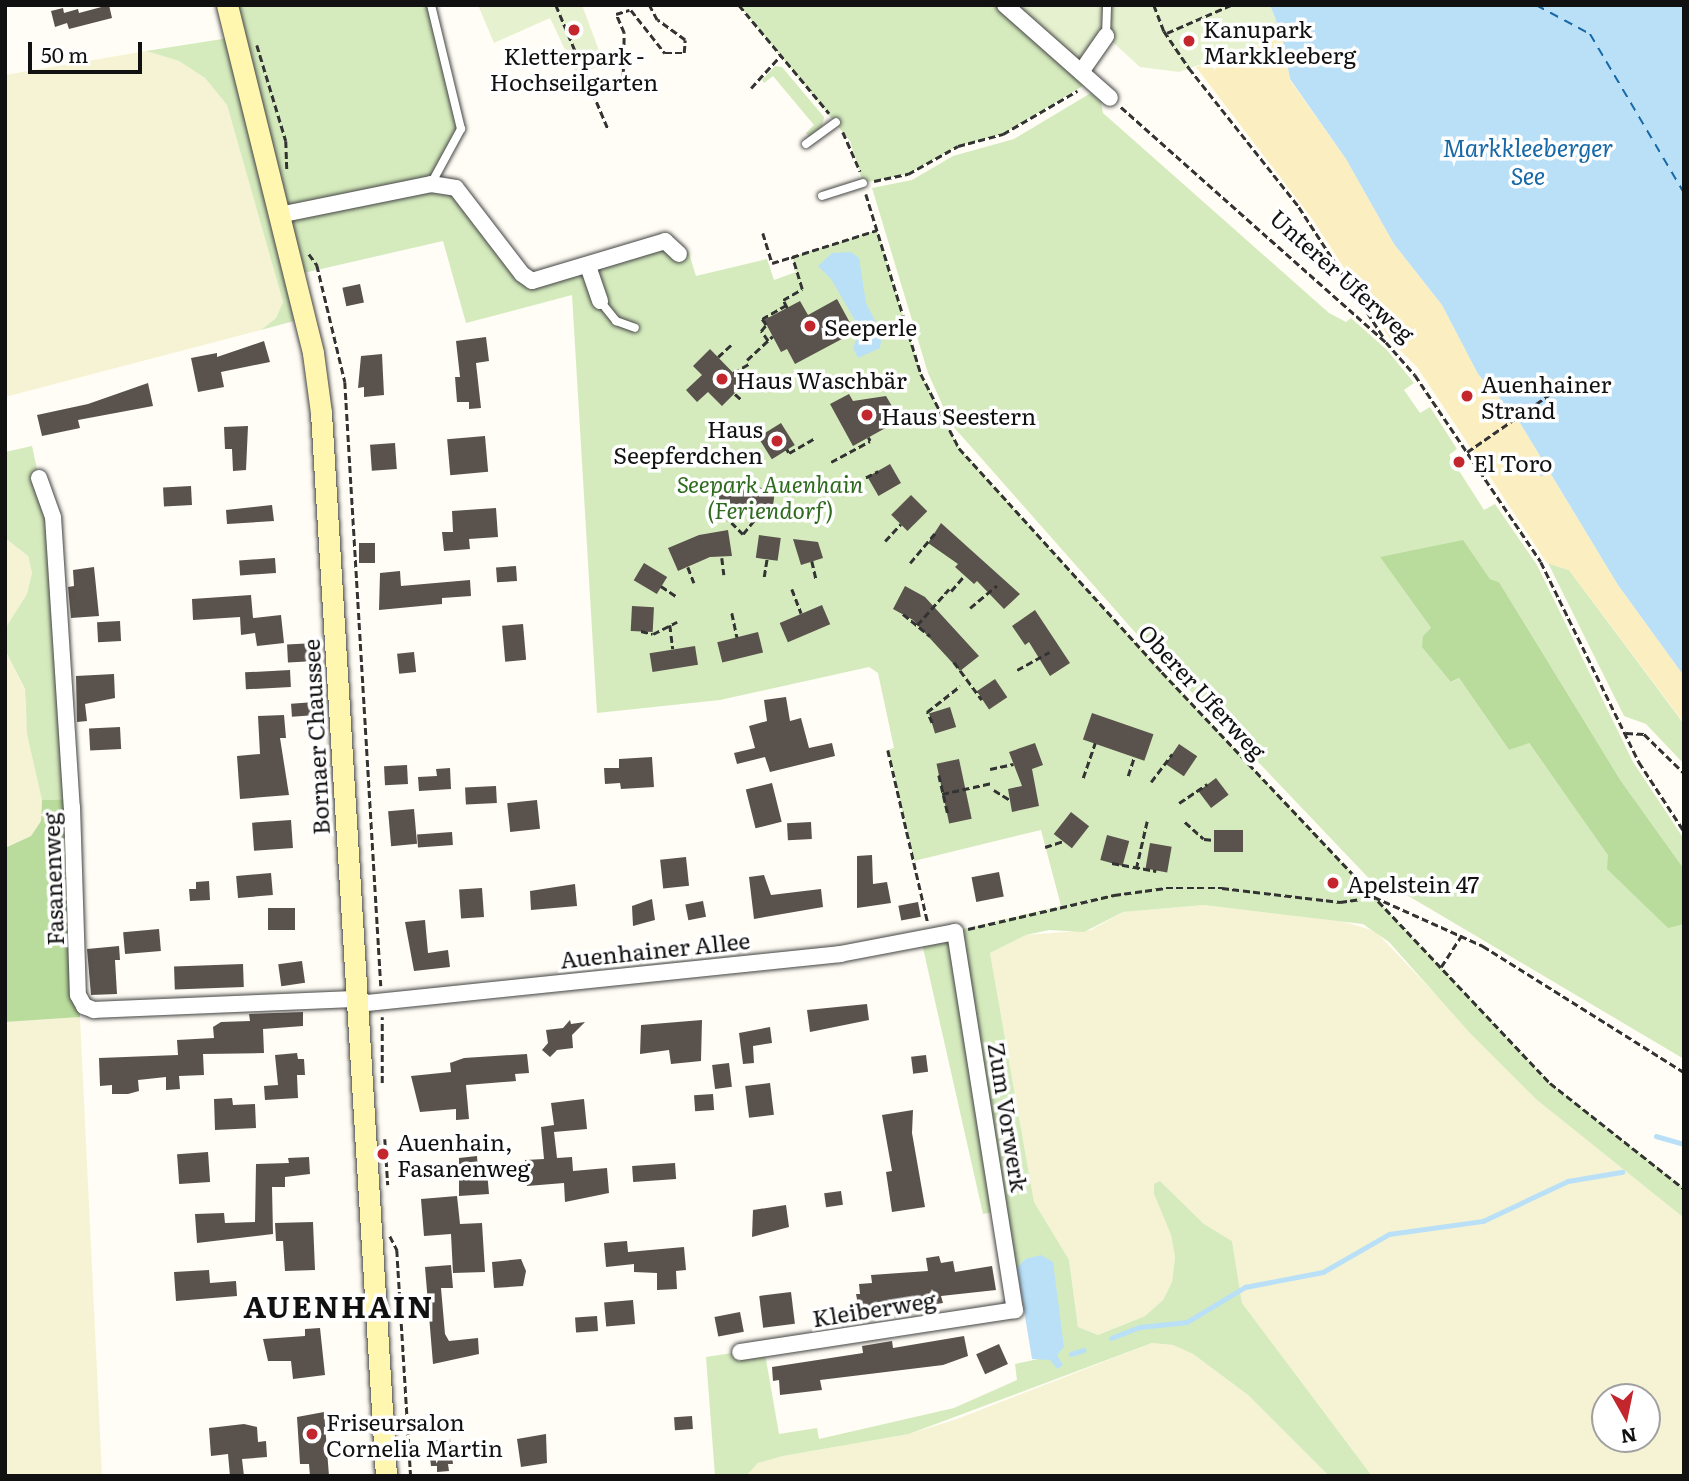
<!DOCTYPE html>
<html>
<head>
<meta charset="utf-8">
<style>
  body { margin:0 }
  #map { position:relative; width:1689px; height:1481px; overflow:hidden; background:#fffdf5; font-family:Literata,serif }
  div>[style] { position:absolute }
  [style*='--x'] { left:calc(var(--x)*1px); top:calc(var(--y)*1px); width:calc(var(--w)*1px); rotate:calc(var(--a)*1deg) }
  .farmland>* { inset:0; background:#f6f3d4 }
  .green>* { inset:0; background:#d5ebbd }
  .forest>* { inset:0; background:#b9dc9c }
  .sand>* { inset:0; background:#fbeec1 }
  .pitch>* { inset:0; background:#e6f2cf }
  .water>* { inset:0; background:#b9e0f7 }
  .stream>* { height:4.5px; margin:-2.25px; padding:0 2.25px; transform-origin:2.25px; border-radius:2.25px; background:#b9e0f7 }
  .ferry>* { height:2px; margin-top:-1px; transform-origin:0; background:repeating-linear-gradient(90deg,#1768a6 0 9px,transparent 0 16px) }
  .building>* { inset:0; background:#5a524d; transform-origin:0 0 }
  .path>* { height:2.5px; margin-top:-1.25px; transform-origin:0; background:repeating-linear-gradient(90deg,#333 0 7px,transparent 0 10.5px) }
  .roads { filter:drop-shadow(0 0 2px #444) drop-shadow(0 0 2px #444) }
  .lane>* { height:8px; margin:-4px; padding:0 4px; transform-origin:4px; border-radius:4px; background:#fff }
  .street>* { height:16px; margin:-8px; padding:0 8px; transform-origin:8px; border-radius:8px; background:#fff }
  .secondary>* { height:21px; margin:-10.5px; padding:0 10.5px; transform-origin:10.5px; border-radius:10.5px; background:#fff6b0 }
  .dots>* { width:19px; height:19px; translate:-50% -50%; box-sizing:border-box; border:4px solid #fff; border-radius:50% }
  span { translate:-50% -50%; white-space:nowrap; text-align:center; line-height:1.15; -webkit-text-stroke:7px #fff; paint-order:stroke }
  .poi-label { font-size:23px; color:#111 }
  .left { translate:0 -50%; text-align:left }
  .right { translate:-100% -50%; text-align:right }
  .street-label { font-size:23px; color:#111 }
  .park-label { font-size:23px; color:#2f6b1f; font-style:italic }
  .water-label { font-size:24px; color:#1768a6; font-style:italic }
  .district-label { font-size:30px; color:#111; font-weight:700; letter-spacing:2px }
  .frame { position:absolute; inset:0; border:7px solid #111; pointer-events:none }
  .north { position:absolute; left:1591px; top:1383px; width:70px; height:70px; box-sizing:border-box; background:#fff; border:2px solid #a0a0a0; border-radius:50%; rotate:171deg; font-size:19px; font-weight:700; line-height:28px; text-align:center; color:#111 }
  .north::after { content:''; display:block; margin:auto; width:24px; height:32px; background:#c4262e; clip-path:polygon(50% 0,100% 100%,50% 72%,0 100%) }
  .scale { position:absolute; left:28px; top:42px; width:114px; height:32px; box-sizing:border-box; border:4px solid #111; border-top:0; padding-left:9px; font-size:21px; line-height:24px; white-space:nowrap; color:#111; -webkit-text-stroke:5px #fff; paint-order:stroke }
</style>
</head>
<body>
<div id="map">
  <div class="farmland">
    <div style="clip-path:polygon(146px 51px,179px 61px,205px 78px,227px 105px,283px 302px,276px 318px,261px 330px,5px 397px,5px 75px)"></div>
    <div style="clip-path:polygon(5px 538px,28px 556px,32px 573px,27px 594px,5px 629px)"></div>
    <div style="clip-path:polygon(5px 650px,25px 690px,26px 718px,42px 800px,41px 821px,31px 836px,5px 848px)"></div>
    <div style="clip-path:polygon(evenodd,1204px 905px,1341px 921px,1375px 931px,1537px 1100px,1684px 1218px,1684px 1476px,1372px 1476px,1242px 1303px,1232px 1241px,1204px 1224px,1160px 1181px,1154px 1194px,1171px 1235px,1175px 1257px,1172px 1282px,1163px 1300px,1145px 1316px,1098px 1335px,1078px 1327px,1069px 1261px,1034px 1202px,990px 953px,1026px 935px,1091px 930px,1123px 912px,1204px 905px,1605px 1397px,1647px 1397px,1647px 1439px,1605px 1439px,1605px 1397px)"></div>
    <div style="clip-path:polygon(80px 1017px,102px 1476px,5px 1476px,5px 1022px)"></div>
    <div style="clip-path:polygon(1152px 1343px,1173px 1345px,1193px 1354px,1248px 1395px,1329px 1476px,746px 1476px,758px 1463px,783px 1456px,909px 1434px,957px 1419px)"></div>
  </div>
  <div class="green">
    <div style="clip-path:polygon(227px 5px,431px 5px,461px 129px,431px 184px,456px 188px,532px 281px,665px 241px,679px 254px,688px 250px,696px 276px,767px 259px,774px 280px,796px 272px,792px 257px,877px 230px,921px 374px,959px 448px,1162px 672px,1550px 1083px,1684px 1188px,1684px 1218px,1537px 1100px,1470px 1033px,1389px 942px,1363px 924px,1204px 905px,1123px 912px,1084px 932px,1049px 930px,1026px 935px,990px 953px,1034px 1202px,1069px 1260px,1078px 1327px,1098px 1335px,1145px 1316px,1163px 1300px,1172px 1282px,1175px 1257px,1171px 1235px,1154px 1194px,1154px 1184px,1160px 1181px,1204px 1224px,1232px 1241px,1242px 1303px,1372px 1476px,1329px 1476px,1248px 1395px,1193px 1354px,1173px 1345px,1152px 1343px,909px 1434px,783px 1456px,758px 1463px,746px 1476px,715px 1476px,706px 1357px,764px 1348px,779px 1434px,817px 1428px,819px 1439px,954px 1408px,1017px 1380px,1015px 1364px,1057px 1355px,1025px 1259px,1017px 1268px,1009px 1269px,999px 1211px,983px 1214px,921px 939px,1061px 906px,1041px 830px,914px 861px,888px 750px,894px 748px,878px 673px,869px 667px,720px 700px,597px 713px,572px 295px,466px 323px,443px 241px,295px 275px,305px 318px,261px 330px,276px 318px,283px 302px,227px 105px,205px 78px,179px 61px,146px 51px,235px 37px)"></div>
    <div style="clip-path:polygon(739px 5px,1005px 5px,1091px 81px,1003px 134px,958px 146px,908px 174px,863px 183px,850px 141px)"></div>
    <div style="clip-path:polygon(775px 66px,782px 67px,824px 117px,822px 127px,809px 137px,806px 133px,814px 125px,773px 76px,764px 83px,762px 80px)"></div>
    <div style="clip-path:polygon(1091px 93px,1101px 102px,1103px 113px,1329px 313px,1346px 322px,1351px 318px,1387px 350px,1414px 383px,1404px 390px,1420px 413px,1430px 407px,1457px 449px,1449px 455px,1484px 510px,1495px 504px,1537px 565px,1633px 762px,1684px 839px,1684px 869px,1621px 781px,1499px 582px,1490px 579px,1463px 541px,1381px 558px,1431px 628px,1452px 682px,1459px 678px,1509px 750px,1528px 742px,1609px 855px,1667px 927px,1684px 924px,1684px 1059px,1400px 891px,1380px 890px,1141px 639px,951px 424px,928px 373px,872px 188px,912px 180px,953px 156px,1014px 139px)"></div>
    <div style="clip-path:polygon(32px 446px,39px 478px,48px 494px,72px 799px,42px 800px,27px 734px,25px 689px,5px 650px,6px 627px,27px 594px,32px 573px,28px 556px,5px 538px,5px 452px)"></div>
    <div style="clip-path:polygon(1548px 563px,1569px 570px,1684px 724px,1684px 764px,1646px 724px,1624px 716px)"></div>
  </div>
  <div class="forest">
    <div style="clip-path:polygon(1463px 540px,1490px 579px,1499px 582px,1621px 781px,1684px 869px,1684px 924px,1668px 928px,1607px 869px,1608px 855px,1529px 743px,1509px 750px,1459px 678px,1451px 682px,1422px 647px,1423px 636px,1431px 628px,1380px 557px)"></div>
    <div style="clip-path:polygon(72px 799px,80px 1017px,5px 1022px,5px 848px,31px 836px,41px 821px,42px 800px)"></div>
  </div>
  <div class="sand">
    <div style="clip-path:polygon(1282px 36px,1290px 80px,1346px 159px,1394px 244px,1442px 305px,1478px 374px,1517px 418px,1618px 585px,1684px 676px,1684px 723px,1569px 570px,1547px 563px,1417px 367px,1392px 342px,1313px 220px,1196px 67px)"></div>
  </div>
  <div class="pitch">
    <div style="clip-path:polygon(478px 5px,582px 5px,604px 64px,577px 75px,550px 18px,494px 43px)"></div>
    <div style="clip-path:polygon(1005px 5px,1270px 5px,1282px 36px,1179px 72px,1140px 67px,1106px 36px,1081px 72px)"></div>
  </div>
  <div class="water">
    <div style="clip-path:polygon(1270px 5px,1684px 5px,1684px 676px,1618px 585px,1517px 418px,1478px 374px,1442px 305px,1394px 244px,1346px 159px,1290px 79px,1282px 36px)"></div>
    <div style="clip-path:polygon(851px 252px,859px 258px,866px 303px,882px 334px,880px 348px,858px 358px,853px 348px,860px 329px,831px 279px,818px 266px,832px 253px)"></div>
    <div style="clip-path:polygon(1041px 1255px,1053px 1262px,1064px 1347px,1057px 1355px,1063px 1365px,1057px 1369px,1050px 1360px,1032px 1359px,1017px 1268px,1025px 1259px)"></div>
  </div>
  <div class="stream">
    <div style="--x:1541;--y:473;--w:4;--a:-27"></div>
    <div style="--x:1656;--y:1136;--w:29;--a:16"></div>
    <div style="--x:1111;--y:1338;--w:31;--a:-21"></div>
    <div style="--x:1140;--y:1327;--w:47;--a:-6.1"></div>
    <div style="--x:1187;--y:1322;--w:68;--a:-31.1"></div>
    <div style="--x:1245;--y:1287;--w:79;--a:-10.9"></div>
    <div style="--x:1323;--y:1272;--w:76;--a:-29.9"></div>
    <div style="--x:1389;--y:1234;--w:95;--a:-7.9"></div>
    <div style="--x:1483;--y:1221;--w:94;--a:-25.2"></div>
    <div style="--x:1568;--y:1181;--w:55;--a:-9.5"></div>
    <div style="--x:1071;--y:1354;--w:13;--a:-18"></div>
  </div>
  <div class="ferry">
    <div style="--x:1536;--y:5;--w:61;--a:28.2"></div>
    <div style="--x:1590;--y:34;--w:185;--a:59.4"></div>
  </div>
  <div class="building">
    <div style="clip-path:polygon(109px 5px,112px 18px,69px 29px,67px 23px,55px 27px,51px 11px,63px 8px,64px 13px,78px 9px,79px 13px)"></div>
    <div style="left:360px;top:284px;width:19px;height:18px;rotate:78deg"></div>
    <div style="clip-path:polygon(837px 299px,855px 332px,795px 364px,787px 349px,781px 352px,764px 320px,800px 301px,808px 315px)"></div>
    <div style="clip-path:polygon(486px 337px,489px 361px,476px 363px,481px 408px,469px 409px,469px 402px,457px 402px,455px 377px,460px 377px,456px 341px)"></div>
    <div style="clip-path:polygon(264px 341px,270px 362px,221px 372px,224px 387px,198px 392px,191px 358px,217px 353px,217px 357px)"></div>
    <div style="clip-path:polygon(710px 349px,744px 384px,722px 406px,708px 392px,697px 402px,686px 390px,702px 375px,693px 366px)"></div>
    <div style="clip-path:polygon(382px 354px,384px 395px,364px 397px,364px 387px,358px 388px,361px 356px)"></div>
    <div style="clip-path:polygon(148px 383px,153px 406px,78px 420px,80px 428px,42px 436px,37px 415px,88px 404px)"></div>
    <div style="clip-path:polygon(849px 394px,853px 401px,886px 396px,900px 420px,853px 446px,830px 404px)"></div>
    <div style="left:781px;top:423px;width:26px;height:27px;rotate:58deg"></div>
    <div style="clip-path:polygon(248px 426px,246px 470px,233px 471px,232px 449px,225px 449px,224px 427px)"></div>
    <div style="left:485px;top:436px;width:36px;height:38px;rotate:85deg"></div>
    <div style="left:395px;top:443px;width:26px;height:25px;rotate:86deg"></div>
    <div style="left:890px;top:464px;width:22px;height:26px;rotate:60deg"></div>
    <div style="clip-path:polygon(731px 483px,775px 490px,773px 506px,712px 504px,711px 484px)"></div>
    <div style="left:191px;top:486px;width:19px;height:28px;rotate:87deg"></div>
    <div style="left:911px;top:495px;width:23px;height:28px;rotate:45deg"></div>
    <div style="clip-path:polygon(272px 505px,274px 521px,227px 524px,226px 510px)"></div>
    <div style="clip-path:polygon(496px 508px,498px 537px,469px 539px,470px 549px,444px 551px,442px 532px,453px 532px,452px 511px)"></div>
    <div style="clip-path:polygon(941px 523px,1020px 594px,1004px 609px,977px 581px,974px 584px,955px 567px,958px 564px,928px 543px)"></div>
    <div style="clip-path:polygon(728px 530px,732px 556px,710px 557px,678px 571px,668px 548px,699px 535px)"></div>
    <div style="left:759px;top:535px;width:22px;height:23px;rotate:8deg"></div>
    <div style="clip-path:polygon(793px 539px,818px 542px,823px 558px,801px 565px)"></div>
    <div style="left:359px;top:543px;width:16px;height:20px"></div>
    <div style="left:275px;top:558px;width:15px;height:36px;rotate:86deg"></div>
    <div style="left:644px;top:563px;width:27px;height:20px;rotate:31deg"></div>
    <div style="left:516px;top:566px;width:15px;height:20px;rotate:86deg"></div>
    <div style="clip-path:polygon(94px 567px,99px 616px,71px 618px,68px 587px,74px 586px,73px 570px)"></div>
    <div style="clip-path:polygon(400px 571px,401px 586px,470px 580px,471px 596px,442px 598px,442px 604px,379px 610px,380px 573px)"></div>
    <div style="clip-path:polygon(905px 586px,925px 597px,979px 656px,960px 671px,913px 620px,893px 609px)"></div>
    <div style="clip-path:polygon(251px 595px,253px 618px,281px 615px,284px 643px,257px 646px,255px 633px,241px 635px,240px 617px,193px 620px,192px 599px)"></div>
    <div style="left:822px;top:605px;width:21px;height:46px;rotate:67deg"></div>
    <div style="left:632px;top:606px;width:22px;height:25px;rotate:3deg"></div>
    <div style="clip-path:polygon(1035px 610px,1070px 663px,1050px 676px,1029px 642px,1025px 645px,1012px 626px)"></div>
    <div style="left:120px;top:621px;width:20px;height:23px;rotate:87deg"></div>
    <div style="left:523px;top:624px;width:36px;height:21px;rotate:85deg"></div>
    <div style="left:758px;top:632px;width:21px;height:42px;rotate:76deg"></div>
    <div style="left:315px;top:643px;width:18px;height:28px;rotate:87deg"></div>
    <div style="left:695px;top:646px;width:19px;height:46px;rotate:81deg"></div>
    <div style="left:414px;top:652px;width:20px;height:17px;rotate:84deg"></div>
    <div style="left:290px;top:670px;width:17px;height:45px;rotate:87deg"></div>
    <div style="clip-path:polygon(114px 674px,115px 698px,85px 704px,87px 721px,77px 722px,76px 676px)"></div>
    <div style="left:995px;top:679px;width:22px;height:22px;rotate:56deg"></div>
    <div style="clip-path:polygon(786px 697px,790px 721px,801px 718px,809px 748px,832px 743px,835px 756px,770px 772px,765px 757px,737px 764px,734px 753px,755px 748px,749px 726px,767px 721px,764px 700px)"></div>
    <div style="left:315px;top:702px;width:13px;height:24px;rotate:86deg"></div>
    <div style="left:950px;top:707px;width:21px;height:22px;rotate:73deg"></div>
    <div style="left:1092px;top:713px;width:65px;height:28px;rotate:19deg"></div>
    <div style="clip-path:polygon(284px 715px,286px 738px,280px 738px,289px 795px,240px 799px,237px 756px,260px 754px,258px 716px)"></div>
    <div style="left:120px;top:727px;width:22px;height:31px;rotate:87deg"></div>
    <div style="clip-path:polygon(1035px 743px,1043px 765px,1032px 769px,1039px 806px,1012px 812px,1008px 789px,1022px 786px,1009px 752px)"></div>
    <div style="left:1179px;top:744px;width:22px;height:24px;rotate:34deg"></div>
    <div style="clip-path:polygon(652px 757px,654px 787px,621px 789px,620px 783px,605px 784px,604px 768px,619px 768px,619px 759px)"></div>
    <div style="left:959px;top:759px;width:61px;height:23px;rotate:78deg"></div>
    <div style="left:407px;top:765px;width:19px;height:23px;rotate:87deg"></div>
    <div style="clip-path:polygon(450px 768px,451px 789px,419px 791px,418px 777px,437px 776px,436px 769px)"></div>
    <div style="left:1216px;top:778px;width:21px;height:22px;rotate:53deg"></div>
    <div style="left:772px;top:783px;width:40px;height:27px;rotate:76deg"></div>
    <div style="left:496px;top:786px;width:17px;height:31px;rotate:87deg"></div>
    <div style="left:537px;top:800px;width:29px;height:30px;rotate:84deg"></div>
    <div style="left:414px;top:809px;width:35px;height:26px;rotate:85deg"></div>
    <div style="left:1071px;top:812px;width:23px;height:28px;rotate:38deg"></div>
    <div style="left:291px;top:820px;width:28px;height:39px;rotate:86deg"></div>
    <div style="left:811px;top:822px;width:17px;height:24px;rotate:87deg"></div>
    <div style="left:1214px;top:830px;width:29px;height:22px"></div>
    <div style="left:452px;top:832px;width:13px;height:35px;rotate:86deg"></div>
    <div style="left:1107px;top:835px;width:23px;height:26px;rotate:15deg"></div>
    <div style="left:1150px;top:843px;width:22px;height:26px;rotate:10deg"></div>
    <div style="clip-path:polygon(872px 855px,873px 884px,887px 882px,891px 903px,857px 908px,857px 856px)"></div>
    <div style="left:686px;top:857px;width:29px;height:26px;rotate:84deg"></div>
    <div style="left:999px;top:872px;width:25px;height:28px;rotate:79deg"></div>
    <div style="left:271px;top:873px;width:22px;height:35px;rotate:85deg"></div>
    <div style="clip-path:polygon(764px 875px,771px 895px,821px 889px,823px 907px,754px 919px,749px 877px)"></div>
    <div style="clip-path:polygon(209px 881px,210px 900px,190px 901px,189px 889px,196px 889px,196px 882px)"></div>
    <div style="clip-path:polygon(575px 884px,577px 906px,531px 910px,530px 891px)"></div>
    <div style="left:482px;top:888px;width:29px;height:23px;rotate:86deg"></div>
    <div style="clip-path:polygon(652px 899px,655px 920px,633px 926px,632px 906px)"></div>
    <div style="left:703px;top:901px;width:16px;height:18px;rotate:79deg"></div>
    <div style="left:918px;top:902px;width:15px;height:20px;rotate:79deg"></div>
    <div style="left:295px;top:908px;width:22px;height:27px;rotate:90deg"></div>
    <div style="clip-path:polygon(425px 920px,428px 953px,448px 950px,450px 967px,414px 971px,405px 922px)"></div>
    <div style="left:159px;top:929px;width:22px;height:36px;rotate:85deg"></div>
    <div style="clip-path:polygon(119px 946px,120px 960px,115px 960px,117px 994px,91px 995px,87px 949px)"></div>
    <div style="left:302px;top:961px;width:22px;height:24px;rotate:82deg"></div>
    <div style="left:243px;top:964px;width:23px;height:69px;rotate:88deg"></div>
    <div style="clip-path:polygon(867px 1004px,869px 1020px,810px 1032px,807px 1010px)"></div>
    <div style="clip-path:polygon(303px 1012px,303px 1026px,263px 1029px,264px 1053px,203px 1054px,204px 1075px,179px 1076px,180px 1089px,166px 1090px,166px 1077px,138px 1080px,139px 1091px,128px 1094px,112px 1094px,112px 1085px,100px 1086px,99px 1058px,178px 1055px,177px 1040px,214px 1038px,213px 1027px,221px 1022px,250px 1021px,249px 1014px)"></div>
    <div style="clip-path:polygon(570px 1020px,571px 1024px,585px 1022px,572px 1035px,573px 1048px,557px 1050px,550px 1057px,542px 1050px,548px 1043px,546px 1030px,563px 1028px)"></div>
    <div style="clip-path:polygon(702px 1020px,701px 1061px,671px 1064px,669px 1050px,640px 1054px,641px 1025px)"></div>
    <div style="clip-path:polygon(770px 1027px,772px 1043px,753px 1046px,754px 1063px,743px 1064px,739px 1033px)"></div>
    <div style="clip-path:polygon(297px 1053px,298px 1059px,304px 1059px,305px 1075px,297px 1075px,298px 1098px,265px 1100px,264px 1086px,278px 1085px,275px 1055px)"></div>
    <div style="clip-path:polygon(527px 1054px,529px 1073px,515px 1074px,516px 1081px,466px 1085px,469px 1119px,456px 1120px,456px 1109px,420px 1112px,411px 1076px,451px 1072px,450px 1063px,464px 1058px)"></div>
    <div style="left:926px;top:1055px;width:17px;height:15px;rotate:83deg"></div>
    <div style="left:729px;top:1063px;width:24px;height:17px;rotate:83deg"></div>
    <div style="left:770px;top:1083px;width:32px;height:25px;rotate:83deg"></div>
    <div style="left:713px;top:1094px;width:16px;height:19px;rotate:86deg"></div>
    <div style="clip-path:polygon(232px 1098px,233px 1105px,255px 1104px,256px 1128px,215px 1130px,214px 1099px)"></div>
    <div style="clip-path:polygon(584px 1099px,587px 1129px,554px 1132px,557px 1158px,572px 1157px,573px 1171px,607px 1168px,609px 1193px,565px 1202px,564px 1183px,527px 1186px,525px 1160px,544px 1159px,541px 1127px,554px 1125px,551px 1103px)"></div>
    <div style="clip-path:polygon(913px 1110px,912px 1133px,925px 1207px,892px 1212px,886px 1172px,892px 1171px,882px 1115px)"></div>
    <div style="left:208px;top:1152px;width:30px;height:31px;rotate:86deg"></div>
    <div style="clip-path:polygon(477px 1156px,478px 1171px,487px 1171px,489px 1194px,459px 1196px,459px 1158px)"></div>
    <div style="clip-path:polygon(309px 1157px,310px 1174px,285px 1177px,285px 1187px,272px 1187px,273px 1234px,197px 1243px,195px 1214px,224px 1213px,225px 1223px,255px 1222px,256px 1164px,289px 1163px,288px 1158px)"></div>
    <div style="left:675px;top:1163px;width:16px;height:43px;rotate:86deg"></div>
    <div style="left:841px;top:1191px;width:14px;height:17px;rotate:82deg"></div>
    <div style="clip-path:polygon(457px 1196px,460px 1224px,482px 1223px,485px 1272px,453px 1273px,451px 1234px,424px 1236px,421px 1199px)"></div>
    <div style="clip-path:polygon(786px 1205px,789px 1227px,752px 1237px,753px 1210px)"></div>
    <div style="clip-path:polygon(313px 1222px,315px 1270px,285px 1271px,283px 1241px,276px 1241px,275px 1223px)"></div>
    <div style="clip-path:polygon(627px 1241px,628px 1252px,684px 1247px,686px 1270px,676px 1271px,677px 1289px,657px 1290px,657px 1273px,634px 1272px,634px 1264px,606px 1267px,604px 1243px)"></div>
    <div style="clip-path:polygon(939px 1256px,941px 1263px,953px 1261px,955px 1272px,992px 1266px,996px 1290px,941px 1296px,943px 1303px,930px 1305px,929px 1298px,886px 1304px,887px 1311px,860px 1315px,856px 1294px,860px 1294px,859px 1284px,872px 1283px,871px 1275px,928px 1271px,926px 1258px)"></div>
    <div style="clip-path:polygon(521px 1259px,526px 1271px,523px 1286px,494px 1288px,492px 1262px)"></div>
    <div style="clip-path:polygon(451px 1265px,453px 1288px,441px 1288px,445px 1334px,449px 1341px,478px 1338px,479px 1354px,433px 1364px,425px 1267px)"></div>
    <div style="clip-path:polygon(209px 1270px,210px 1283px,236px 1281px,237px 1296px,176px 1301px,174px 1272px)"></div>
    <div style="left:791px;top:1292px;width:32px;height:32px;rotate:83deg"></div>
    <div style="left:633px;top:1300px;width:24px;height:29px;rotate:85deg"></div>
    <div style="left:740px;top:1312px;width:20px;height:26px;rotate:79deg"></div>
    <div style="left:597px;top:1316px;width:15px;height:22px;rotate:86deg"></div>
    <div style="clip-path:polygon(320px 1328px,325px 1375px,293px 1379px,291px 1361px,268px 1361px,263px 1339px,305px 1336px,305px 1329px)"></div>
    <div style="clip-path:polygon(964px 1336px,968px 1356px,943px 1365px,820px 1380px,822px 1390px,780px 1395px,779px 1380px,773px 1381px,772px 1367px,863px 1353px,862px 1346px,892px 1341px,893px 1348px)"></div>
    <div style="left:999px;top:1344px;width:22px;height:25px;rotate:66deg"></div>
    <div style="clip-path:polygon(324px 1412px,329px 1476px,310px 1476px,309px 1464px,300px 1464px,297px 1417px)"></div>
    <div style="left:692px;top:1416px;width:13px;height:18px;rotate:86deg"></div>
    <div style="clip-path:polygon(244px 1424px,257px 1427px,258px 1442px,266px 1441px,267px 1457px,242px 1459px,244px 1476px,230px 1476px,228px 1454px,211px 1456px,209px 1428px)"></div>
    <div style="clip-path:polygon(546px 1434px,547px 1463px,521px 1467px,517px 1439px)"></div>
    <div style="clip-path:polygon(450px 1439px,453px 1464px,448px 1464px,449px 1471px,437px 1472px,437px 1466px,431px 1466px,428px 1441px)"></div>
  </div>
  <div class="path">
    <div style="--x:556;--y:5;--w:134;--a:67.2"></div>
    <div style="--x:739;--y:5;--w:141;--a:50.2"></div>
    <div style="--x:1154;--y:5;--w:28;--a:69"></div>
    <div style="--x:1164;--y:31;--w:45;--a:56"></div>
    <div style="--x:1189;--y:68;--w:177;--a:51.6"></div>
    <div style="--x:1299;--y:207;--w:156;--a:57"></div>
    <div style="--x:631;--y:10;--w:55;--a:51.7"></div>
    <div style="--x:665;--y:53;--w:19;--a:0"></div>
    <div style="--x:684;--y:53;--w:13;--a:-86"></div>
    <div style="--x:685;--y:40;--w:34;--a:-144"></div>
    <div style="--x:657;--y:20;--w:17;--a:-118"></div>
    <div style="--x:1167;--y:33;--w:70;--a:-23.6"></div>
    <div style="--x:257;--y:45;--w:100;--a:73.2"></div>
    <div style="--x:286;--y:141;--w:29;--a:88"></div>
    <div style="--x:751;--y:88;--w:45;--a:-47.7"></div>
    <div style="--x:594;--y:93;--w:28;--a:-21"></div>
    <div style="--x:620;--y:83;--w:8;--a:-67"></div>
    <div style="--x:623;--y:76;--w:43;--a:-88.7"></div>
    <div style="--x:624;--y:33;--w:21;--a:-113"></div>
    <div style="--x:616;--y:14;--w:14;--a:-17"></div>
    <div style="--x:1121;--y:107;--w:354;--a:41.6"></div>
    <div style="--x:1386;--y:342;--w:44;--a:48.7"></div>
    <div style="--x:1415;--y:375;--w:225;--a:56"></div>
    <div style="--x:1541;--y:562;--w:223;--a:63.9"></div>
    <div style="--x:1639;--y:762;--w:82;--a:56.9"></div>
    <div style="--x:843;--y:132;--w:43;--a:66.4"></div>
    <div style="--x:874;--y:181;--w:35;--a:-12"></div>
    <div style="--x:908;--y:174;--w:57;--a:-29.2"></div>
    <div style="--x:958;--y:146;--w:47;--a:-14.9"></div>
    <div style="--x:1003;--y:134;--w:86;--a:-30.2"></div>
    <div style="--x:866;--y:194;--w:188;--a:73"></div>
    <div style="--x:921;--y:374;--w:83;--a:62.8"></div>
    <div style="--x:959;--y:448;--w:302;--a:47.8"></div>
    <div style="--x:1162;--y:672;--w:565;--a:46.65"></div>
    <div style="--x:1550;--y:1083;--w:171;--a:38.3"></div>
    <div style="--x:763;--y:233;--w:31;--a:73"></div>
    <div style="--x:772;--y:263;--w:21;--a:-17"></div>
    <div style="--x:309;--y:254;--w:14;--a:54"></div>
    <div style="--x:317;--y:265;--w:120;--a:76.5"></div>
    <div style="--x:345;--y:382;--w:605;--a:86.59"></div>
    <div style="--x:787;--y:308;--w:9;--a:-117"></div>
    <div style="--x:783;--y:300;--w:22;--a:-30"></div>
    <div style="--x:802;--y:289;--w:34;--a:-107"></div>
    <div style="--x:792;--y:257;--w:89;--a:-17.6"></div>
    <div style="--x:768;--y:341;--w:12;--a:-125"></div>
    <div style="--x:761;--y:331;--w:8;--a:-50"></div>
    <div style="--x:766;--y:325;--w:7;--a:-124"></div>
    <div style="--x:762;--y:319;--w:28;--a:-30"></div>
    <div style="--x:718;--y:357;--w:19;--a:-43"></div>
    <div style="--x:747;--y:360;--w:35;--a:-43"></div>
    <div style="--x:733;--y:373;--w:20;--a:-30"></div>
    <div style="--x:735;--y:394;--w:9;--a:41"></div>
    <div style="--x:787;--y:449;--w:4;--a:63"></div>
    <div style="--x:789;--y:453;--w:30;--a:-30"></div>
    <div style="--x:1467;--y:452;--w:100;--a:-34.8"></div>
    <div style="--x:831;--y:462;--w:44;--a:-28.3"></div>
    <div style="--x:870;--y:441;--w:4;--a:-117"></div>
    <div style="--x:847;--y:487;--w:35;--a:-27"></div>
    <div style="--x:723;--y:508;--w:7;--a:82"></div>
    <div style="--x:724;--y:515;--w:27;--a:45"></div>
    <div style="--x:743;--y:534;--w:28;--a:-51"></div>
    <div style="--x:885;--y:541;--w:23;--a:-47"></div>
    <div style="--x:722;--y:558;--w:17;--a:83"></div>
    <div style="--x:812;--y:561;--w:18;--a:77"></div>
    <div style="--x:910;--y:563;--w:39;--a:-50"></div>
    <div style="--x:688;--y:567;--w:17;--a:69"></div>
    <div style="--x:764;--y:577;--w:18;--a:-81"></div>
    <div style="--x:661;--y:586;--w:18;--a:34"></div>
    <div style="--x:792;--y:589;--w:26;--a:69"></div>
    <div style="--x:951;--y:591;--w:20;--a:-49"></div>
    <div style="--x:970;--y:608;--w:35;--a:-40"></div>
    <div style="--x:732;--y:613;--w:25;--a:78"></div>
    <div style="--x:903;--y:614;--w:35;--a:39"></div>
    <div style="--x:670;--y:625;--w:24;--a:83"></div>
    <div style="--x:917;--y:625;--w:48;--a:-48.4"></div>
    <div style="--x:641;--y:631;--w:12;--a:14"></div>
    <div style="--x:653;--y:634;--w:27;--a:-27"></div>
    <div style="--x:954;--y:662;--w:47;--a:53.6"></div>
    <div style="--x:1017;--y:670;--w:37;--a:-29"></div>
    <div style="--x:932;--y:723;--w:12;--a:-114"></div>
    <div style="--x:927;--y:712;--w:42;--a:-38.2"></div>
    <div style="--x:1626;--y:733;--w:18;--a:3"></div>
    <div style="--x:1644;--y:734;--w:56;--a:44.3"></div>
    <div style="--x:888;--y:750;--w:178;--a:77"></div>
    <div style="--x:990;--y:769;--w:24;--a:-12"></div>
    <div style="--x:939;--y:775;--w:39;--a:77"></div>
    <div style="--x:1128;--y:776;--w:20;--a:-72"></div>
    <div style="--x:1083;--y:778;--w:37;--a:-71"></div>
    <div style="--x:1151;--y:782;--w:35;--a:-53"></div>
    <div style="--x:994;--y:790;--w:19;--a:32"></div>
    <div style="--x:942;--y:794;--w:51;--a:-12.4"></div>
    <div style="--x:1179;--y:803;--w:34;--a:-34"></div>
    <div style="--x:1185;--y:822;--w:25;--a:42"></div>
    <div style="--x:1204;--y:839;--w:10;--a:6"></div>
    <div style="--x:1045;--y:847;--w:19;--a:-18"></div>
    <div style="--x:1112;--y:863;--w:45;--a:10.3"></div>
    <div style="--x:1136;--y:869;--w:49;--a:-77.1"></div>
    <div style="--x:968;--y:929;--w:150;--a:-13.1"></div>
    <div style="--x:1114;--y:895;--w:52;--a:-7.7"></div>
    <div style="--x:1166;--y:888;--w:56;--a:0"></div>
    <div style="--x:1222;--y:888;--w:119;--a:6.8"></div>
    <div style="--x:1340;--y:902;--w:34;--a:-8"></div>
    <div style="--x:1374;--y:897;--w:120;--a:24.2"></div>
    <div style="--x:1483;--y:946;--w:237;--a:32.1"></div>
    <div style="--x:1441;--y:967;--w:38;--a:-57"></div>
    <div style="--x:382;--y:1083;--w:66;--a:-90"></div>
    <div style="--x:385;--y:1139;--w:46;--a:86.3"></div>
    <div style="--x:390;--y:1236;--w:16;--a:63"></div>
    <div style="--x:397;--y:1250;--w:226;--a:86.5"></div>
  </div>
  <div class="roads">
    <div class="lane">
      <div style="--x:1106;--y:36;--w:31;--a:-88"></div>
      <div style="--x:806;--y:144;--w:37;--a:-36"></div>
      <div style="--x:431;--y:184;--w:63;--a:-61.4"></div>
      <div style="--x:461;--y:129;--w:128;--a:-103.6"></div>
      <div style="--x:822;--y:196;--w:43;--a:-17.6"></div>
      <div style="--x:600;--y:301;--w:26;--a:51"></div>
      <div style="--x:616;--y:321;--w:20;--a:20"></div>
    </div>
    <div class="street">
      <div style="--x:1005;--y:5;--w:140;--a:41.5"></div>
      <div style="--x:1081;--y:72;--w:44;--a:-55.2"></div>
      <div style="--x:279;--y:215;--w:155;--a:-11.5"></div>
      <div style="--x:431;--y:184;--w:25;--a:9"></div>
      <div style="--x:456;--y:188;--w:108;--a:52.5"></div>
      <div style="--x:522;--y:274;--w:12;--a:35"></div>
      <div style="--x:532;--y:281;--w:139;--a:-16.7"></div>
      <div style="--x:665;--y:241;--w:19;--a:43"></div>
      <div style="--x:588;--y:266;--w:37;--a:71"></div>
      <div style="--x:39;--y:478;--w:41;--a:70.3"></div>
      <div style="--x:53;--y:517;--w:291;--a:86.3"></div>
      <div style="--x:72;--y:807;--w:188;--a:88.2"></div>
      <div style="--x:78;--y:995;--w:13;--a:61"></div>
      <div style="--x:84;--y:1006;--w:11;--a:22"></div>
      <div style="--x:94;--y:1010;--w:264;--a:-2.4"></div>
      <div style="--x:358;--y:1004;--w:485;--a:-5.9"></div>
      <div style="--x:840;--y:954;--w:117;--a:-10.8"></div>
      <div style="--x:955;--y:932;--w:383;--a:81"></div>
      <div style="--x:1015;--y:1310;--w:278;--a:171.3"></div>
    </div>
    <div class="secondary">
      <div style="--x:227;--y:5;--w:358;--a:76.1"></div>
      <div style="--x:313;--y:353;--w:61;--a:82.4"></div>
      <div style="--x:321;--y:413;--w:1065;--a:86.5"></div>
    </div>
  </div>
  <div class="dots">
    <div style="left:574px;top:30px;background:#c4262e"></div>
    <div style="left:1189px;top:41px;background:#c4262e"></div>
    <div style="left:810px;top:326px;background:#c4262e"></div>
    <div style="left:722px;top:379px;background:#c4262e"></div>
    <div style="left:1467px;top:396px;background:#c4262e"></div>
    <div style="left:867px;top:415px;background:#c4262e"></div>
    <div style="left:777px;top:441px;background:#c4262e"></div>
    <div style="left:1459px;top:462px;background:#c4262e"></div>
    <div style="left:1333px;top:883px;background:#c4262e"></div>
    <div style="left:383px;top:1154px;background:#c4262e"></div>
    <div style="left:312px;top:1434px;background:#c4262e"></div>
  </div>
  <div class="poi-label">
    <span class="left" style="left:1203px;top:41px">Kanupark<br>Markkleeberg</span>
    <span style="left:574px;top:68px">Kletterpark -<br>Hochseilgarten</span>
    <span class="left" style="left:824px;top:326px">Seeperle</span>
    <span class="left" style="left:736px;top:379px">Haus Waschbär</span>
    <span class="left" style="left:1481px;top:396px">Auenhainer<br>Strand</span>
    <span class="left" style="left:881px;top:415px">Haus Seestern</span>
    <span class="right" style="left:763px;top:441px">Haus<br>Seepferdchen</span>
    <span class="left" style="left:1473px;top:462px">El Toro</span>
    <span class="left" style="left:1347px;top:883px">Apelstein 47</span>
    <span class="left" style="left:397px;top:1154px">Auenhain,<br>Fasanenweg</span>
    <span class="left" style="left:326px;top:1434px">Friseursalon<br>Cornelia Martin</span>
  </div>
  <div class="street-label">
    <span style="left:1343px;top:275px;rotate:42deg">Unterer Uferweg</span>
    <span style="left:1203px;top:691px;rotate:47deg">Oberer Uferweg</span>
    <span style="left:315px;top:737px;rotate:-93deg">Bornaer Chaussee</span>
    <span style="left:52px;top:879px;rotate:-92deg">Fasanenweg</span>
    <span style="left:655px;top:949px;rotate:-6deg">Auenhainer Allee</span>
    <span style="left:1009px;top:1117px;rotate:81deg">Zum Vorwerk</span>
    <span style="left:874px;top:1308px;rotate:-9deg">Kleiberweg</span>
  </div>
  <div class="park-label">
    <span style="left:770px;top:496px">Seepark Auenhain<br>(Feriendorf)</span>
  </div>
  <div class="water-label">
    <span style="left:1528px;top:161px">Markkleeberger<br>See</span>
  </div>
  <div class="district-label">
    <span style="left:339px;top:1305px">AUENHAIN</span>
  </div>
  <div class="frame"></div>
  <div class="north">N</div>
  <div class="scale">50 m</div>
</div>
</body>
</html>
